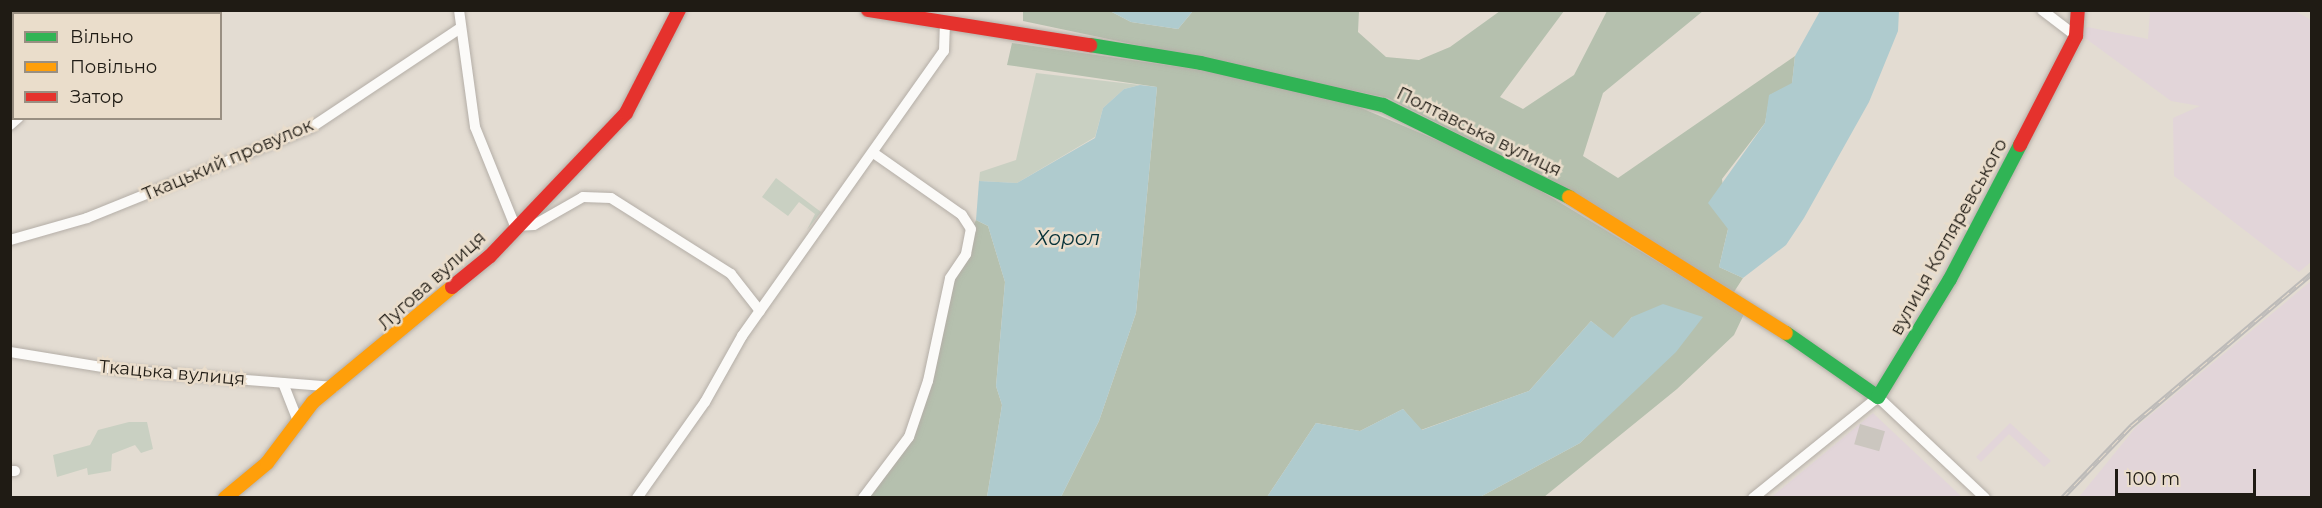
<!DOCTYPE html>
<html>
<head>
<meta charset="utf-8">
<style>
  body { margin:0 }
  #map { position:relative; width:2322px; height:508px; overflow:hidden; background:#e3dcd2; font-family:Montserrat,sans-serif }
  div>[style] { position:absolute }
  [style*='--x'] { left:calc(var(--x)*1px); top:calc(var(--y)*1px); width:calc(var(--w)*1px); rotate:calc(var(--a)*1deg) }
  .industrial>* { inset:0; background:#e2d5d9 }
  .green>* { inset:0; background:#c9d0c2 }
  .forest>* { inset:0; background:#b5c0ae }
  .water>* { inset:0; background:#afcbce }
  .building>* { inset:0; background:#cbc6bf; transform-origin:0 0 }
  .roads { filter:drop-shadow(0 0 2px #b4aea7) drop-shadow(0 0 2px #b4aea7) }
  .street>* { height:10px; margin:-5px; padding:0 5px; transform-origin:5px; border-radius:5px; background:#fbfaf8 }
  .fast>* { height:14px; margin:-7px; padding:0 7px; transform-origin:7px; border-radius:7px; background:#30b455 }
  .slow>* { height:14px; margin:-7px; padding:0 7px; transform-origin:7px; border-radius:7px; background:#ff9f0a }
  .jam>* { height:14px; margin:-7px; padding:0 7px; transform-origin:7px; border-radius:7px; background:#e5322d }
  .rail>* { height:5px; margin-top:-2.5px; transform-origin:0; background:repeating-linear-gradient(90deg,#eaddcb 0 9px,#bcbab8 0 18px); box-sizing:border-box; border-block:2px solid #bcbab8 }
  span { translate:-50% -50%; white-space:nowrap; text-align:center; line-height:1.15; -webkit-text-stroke:5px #eaddcb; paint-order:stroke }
  .street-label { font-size:18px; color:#1f1b14 }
  .water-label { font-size:20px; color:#053138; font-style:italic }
  .frame { position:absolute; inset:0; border:12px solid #1f1b14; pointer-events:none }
  .legend { position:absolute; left:12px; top:12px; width:210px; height:108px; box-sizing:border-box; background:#eaddcb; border:2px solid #998f82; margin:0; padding:8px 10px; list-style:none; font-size:18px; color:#1f1b14 }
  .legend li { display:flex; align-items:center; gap:12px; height:30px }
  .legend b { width:30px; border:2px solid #998f82 }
  .scale { position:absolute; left:2115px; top:469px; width:141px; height:27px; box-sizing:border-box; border:3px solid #1f1b14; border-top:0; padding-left:8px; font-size:18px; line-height:21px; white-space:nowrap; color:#1f1b14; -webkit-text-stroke:4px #eaddcb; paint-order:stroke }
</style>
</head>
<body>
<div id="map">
  <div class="industrial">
    <div style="clip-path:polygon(2150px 11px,2295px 11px,2311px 20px,2311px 262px,2299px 272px,2174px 176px,2173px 118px,2200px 106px,2171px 101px,2081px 35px,2087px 27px,2148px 39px)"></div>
    <div style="clip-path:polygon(2311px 281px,2311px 497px,2079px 497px,2136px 427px)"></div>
    <div style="clip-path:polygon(1873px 413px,1962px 497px,1770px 498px)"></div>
    <div style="clip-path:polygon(2010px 423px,2051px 461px,2044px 467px,2009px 434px,1981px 462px,1976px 457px)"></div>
  </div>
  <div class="green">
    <div style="clip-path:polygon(1036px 73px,1140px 85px,1124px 89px,1103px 108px,1095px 137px,1017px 183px,979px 181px,980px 172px,1016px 160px)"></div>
    <div style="clip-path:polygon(776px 178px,821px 212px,807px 230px,815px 214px,799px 202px,788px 216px,762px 197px)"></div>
    <div style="clip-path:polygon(129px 422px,147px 422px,153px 449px,141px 453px,135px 445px,112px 454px,111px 471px,88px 475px,87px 468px,57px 477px,53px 455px,90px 445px,98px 430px)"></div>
  </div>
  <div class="forest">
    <div style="clip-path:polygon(1023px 11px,1110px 11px,1131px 22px,1178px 29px,1193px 11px,1359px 11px,1358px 32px,1386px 57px,1419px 60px,1450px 47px,1500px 11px,1564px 11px,1500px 97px,1523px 109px,1574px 75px,1607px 11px,1703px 11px,1603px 93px,1583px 156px,1618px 178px,1795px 56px,1792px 84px,1770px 95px,1765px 123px,1722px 179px,1728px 229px,1719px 267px,1743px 278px,1734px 292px,1563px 187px,1388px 98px,1023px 21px)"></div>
    <div style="clip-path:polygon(1012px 43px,1222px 73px,1347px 102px,1503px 168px,1744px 314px,1734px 335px,1677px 389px,1544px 497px,1480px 497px,1580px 443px,1621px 402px,1632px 317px,1613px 339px,1591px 321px,1529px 391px,1421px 430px,1403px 409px,1360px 431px,1316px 423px,1267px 497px,1061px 497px,1099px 421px,1136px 313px,1157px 87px,1007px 65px)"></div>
    <div style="clip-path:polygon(976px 220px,988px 226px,1005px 282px,996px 386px,1002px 405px,987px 497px,863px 498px,909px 437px,950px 278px)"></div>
  </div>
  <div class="water">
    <div style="clip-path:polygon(1110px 11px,1193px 11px,1178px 29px,1131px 22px)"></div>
    <div style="clip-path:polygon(1820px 11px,1899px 11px,1898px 31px,1869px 102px,1804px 218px,1786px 245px,1743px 278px,1719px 267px,1728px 229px,1708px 203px,1765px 123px,1769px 95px,1792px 83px,1795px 56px)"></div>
    <div style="clip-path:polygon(1140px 85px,1157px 87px,1136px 313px,1099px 421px,1061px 497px,987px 497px,1002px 405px,996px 386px,1005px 282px,988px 226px,976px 220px,979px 181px,1017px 183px,1095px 138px,1103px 108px,1124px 89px)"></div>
    <div style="clip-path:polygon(1663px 304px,1703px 317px,1676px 352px,1580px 443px,1480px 497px,1267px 497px,1316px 423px,1360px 431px,1403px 409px,1422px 430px,1529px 391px,1591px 321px,1613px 338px,1632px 317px)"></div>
  </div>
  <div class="building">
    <div style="left:1860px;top:424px;width:26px;height:21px;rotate:16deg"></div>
  </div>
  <div class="roads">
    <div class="street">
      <div style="--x:459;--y:10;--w:118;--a:82.2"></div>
      <div style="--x:475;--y:127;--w:107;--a:68"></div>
      <div style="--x:515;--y:226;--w:19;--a:-3"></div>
      <div style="--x:534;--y:225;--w:56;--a:-29.7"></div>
      <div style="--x:583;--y:197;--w:28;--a:2"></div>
      <div style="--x:611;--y:198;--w:142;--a:32.3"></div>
      <div style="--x:731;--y:274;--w:47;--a:51.9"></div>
      <div style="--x:2042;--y:10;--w:43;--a:37.4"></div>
      <div style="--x:10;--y:87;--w:13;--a:72"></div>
      <div style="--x:10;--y:125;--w:11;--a:-41"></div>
      <div style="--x:10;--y:240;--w:80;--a:-15.9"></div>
      <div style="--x:87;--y:218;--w:243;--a:-22"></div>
      <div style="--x:312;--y:127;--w:177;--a:-33.7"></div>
      <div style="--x:10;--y:352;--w:111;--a:9.3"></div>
      <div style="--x:120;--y:370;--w:215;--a:4.5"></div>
      <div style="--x:283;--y:383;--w:41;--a:68.5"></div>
      <div style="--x:10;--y:471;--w:5;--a:0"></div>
      <div style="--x:637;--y:498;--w:118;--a:-54.7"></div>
      <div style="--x:705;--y:402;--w:76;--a:-60.7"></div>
      <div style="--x:742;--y:336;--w:349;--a:-54.7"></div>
      <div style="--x:944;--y:51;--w:29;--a:-88"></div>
      <div style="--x:863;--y:498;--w:76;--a:-53"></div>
      <div style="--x:909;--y:437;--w:59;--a:-71.3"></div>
      <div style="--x:928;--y:381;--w:105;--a:-77.9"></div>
      <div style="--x:950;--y:278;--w:29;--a:-56"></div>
      <div style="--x:966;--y:254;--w:25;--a:-79"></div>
      <div style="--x:971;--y:229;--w:17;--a:-123"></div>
      <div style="--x:962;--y:215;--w:106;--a:-145"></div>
      <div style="--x:1753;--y:498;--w:161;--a:-38.9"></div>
      <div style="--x:1878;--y:397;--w:147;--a:43.3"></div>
    </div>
    <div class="fast">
      <div style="--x:1090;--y:45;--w:112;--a:9.2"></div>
      <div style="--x:1201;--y:63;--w:187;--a:13"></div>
      <div style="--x:1383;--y:105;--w:208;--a:26.3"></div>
      <div style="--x:1786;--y:333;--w:112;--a:34.8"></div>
      <div style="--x:1878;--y:397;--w:138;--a:-58.6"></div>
      <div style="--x:1950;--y:279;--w:151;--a:-62.4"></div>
    </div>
    <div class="slow">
      <div style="--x:1569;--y:197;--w:256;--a:32.1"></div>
      <div style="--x:225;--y:498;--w:55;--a:-39.8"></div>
      <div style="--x:267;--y:463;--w:76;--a:-53"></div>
      <div style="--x:313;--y:402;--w:180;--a:-39.6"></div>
    </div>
    <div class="jam">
      <div style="--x:868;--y:10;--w:225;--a:9"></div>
      <div style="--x:2020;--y:145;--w:123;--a:-62.8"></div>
      <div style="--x:2076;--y:36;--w:26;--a:-86"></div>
      <div style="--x:452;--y:287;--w:49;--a:-39.2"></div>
      <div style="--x:490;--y:256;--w:197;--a:-46.4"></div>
      <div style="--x:626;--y:113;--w:116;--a:-62.8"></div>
    </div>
  </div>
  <div class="rail">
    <div style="--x:2062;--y:498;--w:100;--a:-46.2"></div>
    <div style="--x:2131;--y:426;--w:237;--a:-40.2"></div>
  </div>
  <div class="street-label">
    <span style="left:1479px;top:132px;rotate:26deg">Полтавська вулиця</span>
    <span style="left:228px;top:160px;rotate:-23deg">Ткацький провулок</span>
    <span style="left:1949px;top:237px;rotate:-61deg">вулиця Котляревського</span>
    <span style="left:432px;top:281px;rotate:-42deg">Лугова вулиця</span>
    <span style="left:172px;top:373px;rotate:5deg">Ткацька вулиця</span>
  </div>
  <div class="water-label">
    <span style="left:1068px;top:238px">Хорол</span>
  </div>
  <div class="frame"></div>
  <ul class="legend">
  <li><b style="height:8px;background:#30b455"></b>Вільно</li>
  <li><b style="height:8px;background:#ff9f0a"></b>Повільно</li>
  <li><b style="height:8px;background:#e5322d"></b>Затор</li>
  </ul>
  <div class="scale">100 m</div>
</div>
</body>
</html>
